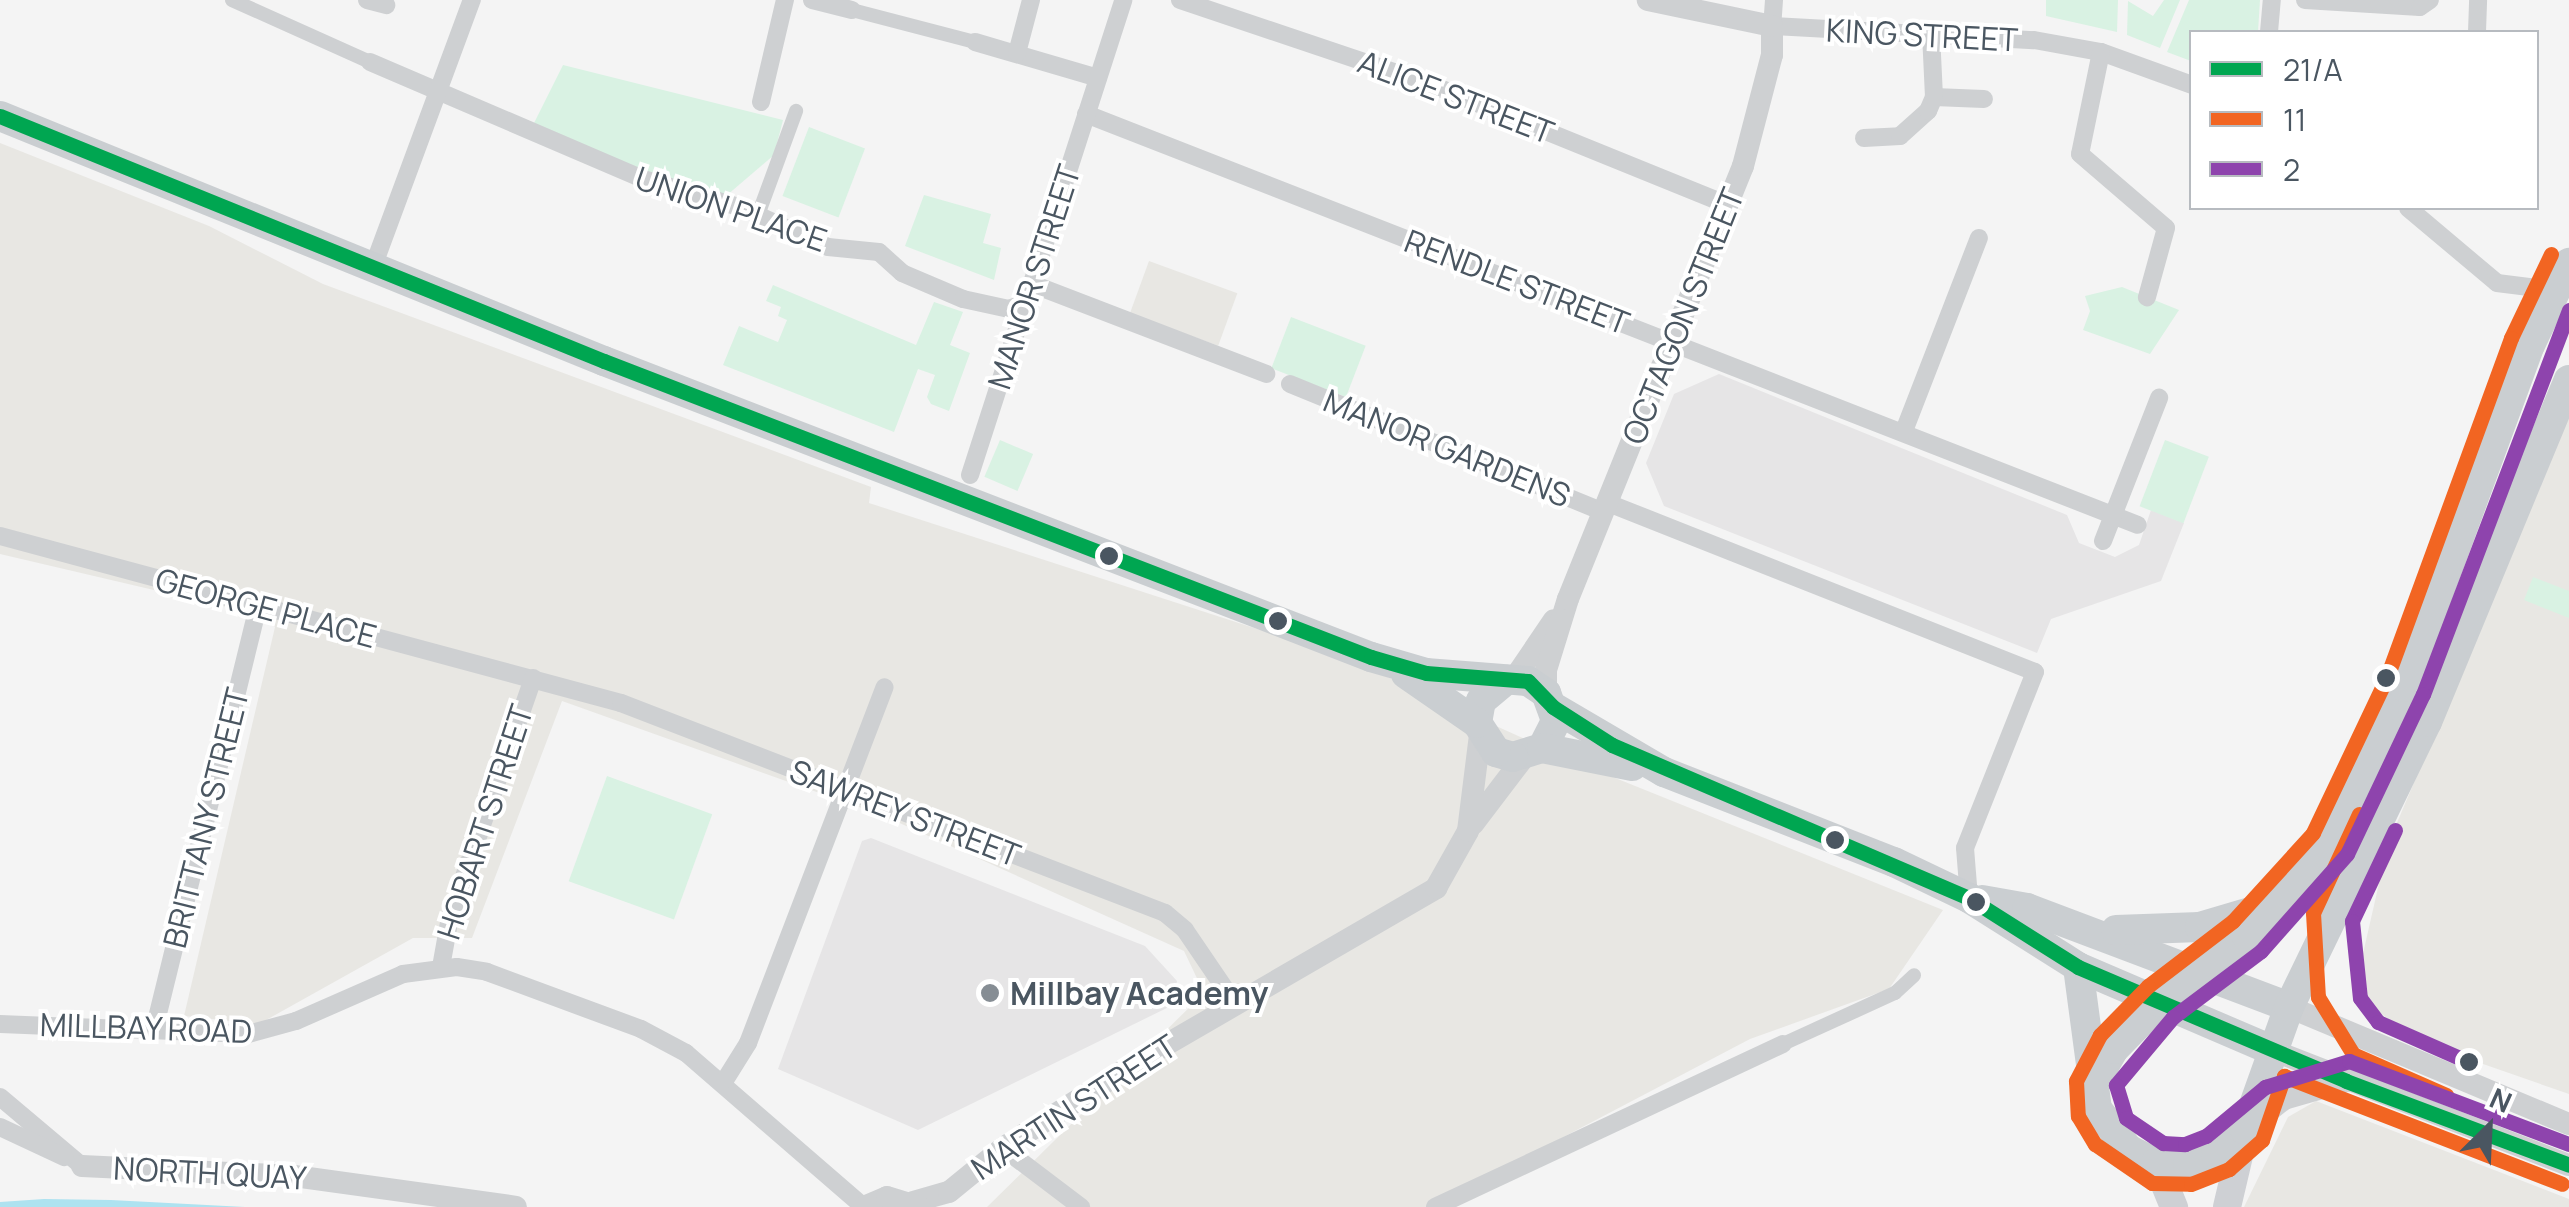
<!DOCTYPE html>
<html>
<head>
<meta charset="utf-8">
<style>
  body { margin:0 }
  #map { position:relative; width:2569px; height:1207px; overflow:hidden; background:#f4f4f4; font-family:Manrope,sans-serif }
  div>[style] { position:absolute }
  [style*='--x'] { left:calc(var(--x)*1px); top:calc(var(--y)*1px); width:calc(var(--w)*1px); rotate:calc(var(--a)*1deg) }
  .commercial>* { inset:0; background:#e8e7e3; transform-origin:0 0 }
  .education>* { inset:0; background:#e6e5e6 }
  .green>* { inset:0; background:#d9f2e3; transform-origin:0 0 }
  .water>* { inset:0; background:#aee2f0 }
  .pedestrian>* { height:14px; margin:-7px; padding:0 7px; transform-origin:7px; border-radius:7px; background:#ced0d2 }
  .minor>* { height:18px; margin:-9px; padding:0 9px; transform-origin:9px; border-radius:9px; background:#ced0d2 }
  .tertiary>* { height:22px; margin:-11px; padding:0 11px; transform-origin:11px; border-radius:11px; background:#ced0d2 }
  .secondary>* { height:28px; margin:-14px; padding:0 14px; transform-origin:14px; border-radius:14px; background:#ced0d4 }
  .primary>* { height:30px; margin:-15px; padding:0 15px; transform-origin:15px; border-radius:15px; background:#caced1 }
  .bus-1>* { height:15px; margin:-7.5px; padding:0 7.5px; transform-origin:7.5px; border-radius:7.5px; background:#00a651 }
  .bus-2>* { height:15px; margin:-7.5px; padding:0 7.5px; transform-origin:7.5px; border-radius:7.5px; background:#f26522 }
  .bus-3>* { height:15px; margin:-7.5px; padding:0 7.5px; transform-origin:7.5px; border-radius:7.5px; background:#8e44ad }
  .dots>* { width:28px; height:28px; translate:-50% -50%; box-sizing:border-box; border:5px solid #fff; border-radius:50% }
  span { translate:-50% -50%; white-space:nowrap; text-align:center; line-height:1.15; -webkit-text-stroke:8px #fff; paint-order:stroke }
  .street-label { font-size:32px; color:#4a5661 }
  .poi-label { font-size:32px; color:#4a5661; font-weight:700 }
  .left { translate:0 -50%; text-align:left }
  .legend { position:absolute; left:2189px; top:30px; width:350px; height:180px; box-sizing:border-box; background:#fff; border:2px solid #b7bbc0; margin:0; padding:12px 18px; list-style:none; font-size:30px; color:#4a5661 }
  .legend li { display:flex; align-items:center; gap:20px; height:50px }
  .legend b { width:50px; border:2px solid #b7bbc0 }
  .north { position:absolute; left:2439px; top:1077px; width:100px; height:100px; -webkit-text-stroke:8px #fff; paint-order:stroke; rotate:24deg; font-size:28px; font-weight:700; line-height:40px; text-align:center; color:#4a5661 }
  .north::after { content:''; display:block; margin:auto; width:35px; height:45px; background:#4a5661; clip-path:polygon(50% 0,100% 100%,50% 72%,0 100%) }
</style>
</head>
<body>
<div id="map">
  <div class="commercial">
    <div style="clip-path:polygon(0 143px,209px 226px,323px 284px,871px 487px,869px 503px,1341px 656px,1578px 763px,1943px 910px,1889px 989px,1750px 1039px,1430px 1207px,987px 1207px,1204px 993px,1184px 951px,884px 816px,562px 701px,472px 938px,413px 938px,259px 1024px,184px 1016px,275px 627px,235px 609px,0 554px)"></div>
    <div style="left:1149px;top:261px;width:94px;height:56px;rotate:20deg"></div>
    <div style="clip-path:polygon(2569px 416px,2569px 1094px,2417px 1041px,2354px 993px,2388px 844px)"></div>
    <div style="clip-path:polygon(2316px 1101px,2569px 1199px,2569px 1207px,2244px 1207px,2288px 1117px)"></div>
  </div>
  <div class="education">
    <div style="clip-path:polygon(1719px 374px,2067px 515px,2079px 543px,2115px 557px,2139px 545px,2151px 510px,2184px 523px,2161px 581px,2051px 619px,2037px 653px,1664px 506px,1646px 463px,1674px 394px)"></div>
    <div style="clip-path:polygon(871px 838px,1145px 946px,1177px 981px,1173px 1005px,918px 1130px,778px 1069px,862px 841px)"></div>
  </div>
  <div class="green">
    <div style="clip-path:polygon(2046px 0,2118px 0,2117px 32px,2046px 16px)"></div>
    <div style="clip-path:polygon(2164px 0,2180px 0,2160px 48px,2127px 35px,2128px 1px,2153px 16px)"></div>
    <div style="clip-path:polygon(2189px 0,2260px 0,2258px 32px,2192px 32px,2191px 61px,2167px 52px)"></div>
    <div style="clip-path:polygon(563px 65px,783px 120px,774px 155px,726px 196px,660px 179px,534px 123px)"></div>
    <div style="left:809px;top:127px;width:60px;height:74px;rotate:21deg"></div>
    <div style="clip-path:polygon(924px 195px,991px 214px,983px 243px,1001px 248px,994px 280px,905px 246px)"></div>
    <div style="clip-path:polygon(773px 285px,916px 345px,934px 302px,963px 312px,950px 345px,970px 353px,949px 411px,931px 404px,927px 397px,935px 375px,918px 369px,894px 432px,723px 365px,739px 326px,778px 342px,787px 320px,778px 316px,781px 307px,766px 301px)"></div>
    <div style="clip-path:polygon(2122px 287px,2179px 310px,2150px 354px,2083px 330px,2090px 311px,2085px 296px)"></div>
    <div style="left:1291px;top:317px;width:80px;height:55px;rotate:21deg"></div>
    <div style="left:1000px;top:440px;width:36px;height:40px;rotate:23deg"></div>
    <div style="left:2165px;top:440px;width:47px;height:71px;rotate:21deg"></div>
    <div style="clip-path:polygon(2533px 577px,2569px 591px,2569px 618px,2524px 600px)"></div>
    <div style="left:607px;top:776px;width:112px;height:112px;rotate:20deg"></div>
  </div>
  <div class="water">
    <div style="clip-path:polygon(44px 1199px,111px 1200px,245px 1207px,0 1207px,0 1202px)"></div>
  </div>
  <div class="pedestrian">
    <div style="--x:232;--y:0;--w:151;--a:24.2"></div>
    <div style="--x:852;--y:10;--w:127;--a:14.6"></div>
    <div style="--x:758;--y:215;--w:111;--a:-69.9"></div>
    <div style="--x:1783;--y:1044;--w:123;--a:-24.5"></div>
    <div style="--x:1895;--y:993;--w:26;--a:-43"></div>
  </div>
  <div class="minor">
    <div style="--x:367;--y:0;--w:20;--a:15"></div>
    <div style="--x:812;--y:0;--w:41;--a:14"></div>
    <div style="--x:1180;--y:0;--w:264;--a:18.6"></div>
    <div style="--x:1430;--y:84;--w:322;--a:22.1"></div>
    <div style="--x:1774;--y:0;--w:26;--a:94"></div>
    <div style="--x:1772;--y:26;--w:262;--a:3.1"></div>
    <div style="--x:2034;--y:40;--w:68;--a:10.2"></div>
    <div style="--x:2101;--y:52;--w:97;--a:19.9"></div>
    <div style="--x:2305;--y:0;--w:115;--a:3.5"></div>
    <div style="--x:2420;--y:7;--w:12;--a:-35"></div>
    <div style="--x:2269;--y:32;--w:32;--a:-85"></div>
    <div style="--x:2477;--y:32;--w:32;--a:-88"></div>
    <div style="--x:975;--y:42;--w:128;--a:16.3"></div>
    <div style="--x:2101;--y:52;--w:104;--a:101.6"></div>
    <div style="--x:2080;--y:154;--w:113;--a:40.7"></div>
    <div style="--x:2166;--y:228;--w:72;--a:105.4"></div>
    <div style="--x:1017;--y:53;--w:55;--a:-75.2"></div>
    <div style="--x:370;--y:62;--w:297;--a:23.2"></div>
    <div style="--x:643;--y:179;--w:103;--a:16.3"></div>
    <div style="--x:742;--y:208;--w:94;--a:24.4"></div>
    <div style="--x:828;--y:247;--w:51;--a:5.6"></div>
    <div style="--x:879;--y:252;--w:31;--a:42"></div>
    <div style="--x:902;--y:273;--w:66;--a:23.1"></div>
    <div style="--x:963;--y:299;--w:47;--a:12.3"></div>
    <div style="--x:1009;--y:309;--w:17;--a:-21"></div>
    <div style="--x:1934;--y:97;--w:50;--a:2.3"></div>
    <div style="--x:761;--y:102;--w:105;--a:-76.8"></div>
    <div style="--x:1086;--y:114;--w:1129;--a:21.34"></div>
    <div style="--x:1864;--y:138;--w:36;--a:-3"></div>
    <div style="--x:1900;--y:136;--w:38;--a:-42"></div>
    <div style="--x:1928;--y:111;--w:15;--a:-67"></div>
    <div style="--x:1934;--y:97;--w:64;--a:-92.7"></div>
    <div style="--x:2408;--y:208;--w:116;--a:40.1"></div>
    <div style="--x:2497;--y:283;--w:56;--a:7.1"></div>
    <div style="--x:373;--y:267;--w:285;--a:-69.7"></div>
    <div style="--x:1032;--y:284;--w:251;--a:21"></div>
    <div style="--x:1290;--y:384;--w:339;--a:22.2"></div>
    <div style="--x:1904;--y:431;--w:207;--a:-68.8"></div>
    <div style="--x:970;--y:475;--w:499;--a:-72.1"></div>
    <div style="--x:1608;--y:503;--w:459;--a:21.6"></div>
    <div style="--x:2035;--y:672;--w:189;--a:111.7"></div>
    <div style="--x:1965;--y:848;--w:50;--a:85.4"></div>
    <div style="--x:0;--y:536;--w:643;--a:15.05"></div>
    <div style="--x:621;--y:703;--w:583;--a:21.11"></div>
    <div style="--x:1165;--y:913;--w:26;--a:40"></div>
    <div style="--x:1185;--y:930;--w:91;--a:55.8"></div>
    <div style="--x:2103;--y:541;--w:154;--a:-68.6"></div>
    <div style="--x:441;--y:967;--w:51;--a:-79.8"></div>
    <div style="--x:450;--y:917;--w:253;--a:-70.8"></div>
    <div style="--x:0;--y:1024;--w:248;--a:2.3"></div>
    <div style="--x:248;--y:1034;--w:50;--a:-15.2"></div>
    <div style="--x:296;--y:1021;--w:117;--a:-23.7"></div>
    <div style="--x:403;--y:974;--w:54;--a:-7.4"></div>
    <div style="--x:457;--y:967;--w:30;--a:9"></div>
    <div style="--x:487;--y:972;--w:164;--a:20.3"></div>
    <div style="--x:641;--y:1029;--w:51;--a:28.1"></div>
    <div style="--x:686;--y:1053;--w:235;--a:40.9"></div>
    <div style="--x:154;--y:1030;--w:437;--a:-76.2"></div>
    <div style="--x:725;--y:1080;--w:44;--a:-58.1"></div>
    <div style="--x:748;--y:1043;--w:381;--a:-69"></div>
    <div style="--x:0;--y:1097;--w:107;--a:40.1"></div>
    <div style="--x:0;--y:1127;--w:71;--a:25.1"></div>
    <div style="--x:1003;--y:1148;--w:98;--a:37.1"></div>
    <div style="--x:1435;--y:1207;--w:384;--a:-25.1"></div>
  </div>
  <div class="tertiary">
    <div style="--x:1514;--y:679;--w:71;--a:-55.9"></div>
    <div style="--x:1546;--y:693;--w:23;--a:-90"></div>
    <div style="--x:1546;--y:670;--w:74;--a:-72.8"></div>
    <div style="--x:1568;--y:599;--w:467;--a:-68"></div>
    <div style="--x:1743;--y:166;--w:115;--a:-75.4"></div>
    <div style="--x:1772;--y:55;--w:29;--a:-90"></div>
    <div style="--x:1772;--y:26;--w:127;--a:-168.2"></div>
    <div style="--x:1473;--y:824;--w:89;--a:-52.7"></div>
    <div style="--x:2289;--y:1007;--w:303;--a:22.7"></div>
    <div style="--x:2272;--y:1050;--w:318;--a:21.2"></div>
    <div style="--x:2247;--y:1128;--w:47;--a:-38.1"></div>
    <div style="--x:2284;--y:1099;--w:65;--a:-16.2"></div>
    <div style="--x:82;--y:1166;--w:212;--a:2.7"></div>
    <div style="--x:294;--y:1176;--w:224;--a:7.9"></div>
    <div style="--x:913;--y:1202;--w:37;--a:-16"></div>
    <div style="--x:949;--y:1192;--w:70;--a:-39.2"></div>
    <div style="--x:1003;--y:1148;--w:169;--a:-32.7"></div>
    <div style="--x:1145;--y:1057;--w:337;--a:-30.1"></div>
    <div style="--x:1436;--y:888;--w:65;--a:-60.7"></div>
    <div style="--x:1468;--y:831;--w:98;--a:-82.9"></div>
    <div style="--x:864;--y:1207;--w:25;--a:-23"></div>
    <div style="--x:887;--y:1197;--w:34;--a:17"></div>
  </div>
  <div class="secondary">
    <div style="--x:2156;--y:1163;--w:48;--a:67.8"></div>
    <div style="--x:2227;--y:1207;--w:79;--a:-76.8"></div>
  </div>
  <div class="primary">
    <div style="--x:0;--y:116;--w:652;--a:22.08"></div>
    <div style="--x:604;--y:361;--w:822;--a:21.1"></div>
    <div style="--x:1371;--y:657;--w:57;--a:16.2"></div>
    <div style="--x:1426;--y:673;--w:102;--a:4.5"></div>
    <div style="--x:1528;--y:681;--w:22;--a:34"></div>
    <div style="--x:1546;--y:693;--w:30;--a:70"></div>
    <div style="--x:1556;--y:721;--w:30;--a:117"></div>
    <div style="--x:1542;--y:748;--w:30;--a:163"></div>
    <div style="--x:1513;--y:757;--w:18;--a:-164"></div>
    <div style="--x:1496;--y:752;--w:35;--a:-123"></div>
    <div style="--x:1477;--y:723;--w:22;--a:-80"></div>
    <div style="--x:1481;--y:701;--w:33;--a:-40"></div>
    <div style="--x:1406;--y:674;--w:86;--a:34.6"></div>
    <div style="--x:1553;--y:707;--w:129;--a:30.4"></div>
    <div style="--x:1664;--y:772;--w:247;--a:21.4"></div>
    <div style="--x:1894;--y:862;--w:83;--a:25.6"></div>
    <div style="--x:1969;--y:898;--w:129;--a:32.3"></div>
    <div style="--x:2078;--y:967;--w:211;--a:23.2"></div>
    <div style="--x:1542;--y:748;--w:92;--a:11.3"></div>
    <div style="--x:1982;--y:900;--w:46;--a:10.1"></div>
    <div style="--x:2027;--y:908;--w:280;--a:20.7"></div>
    <div style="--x:2116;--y:930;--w:84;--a:-2"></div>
    <div style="--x:2200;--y:927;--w:74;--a:-16.5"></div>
    <div style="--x:2078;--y:967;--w:143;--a:82.4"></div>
    <div style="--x:2097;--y:1109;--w:51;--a:52.2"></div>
    <div style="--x:2128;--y:1149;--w:31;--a:27"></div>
    <div style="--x:2156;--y:1163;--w:32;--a:2"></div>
    <div style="--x:2188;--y:1164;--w:30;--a:-20"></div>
    <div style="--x:2216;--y:1154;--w:38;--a:-40"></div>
    <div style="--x:2245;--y:1130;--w:131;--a:-70.3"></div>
    <div style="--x:2289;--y:1007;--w:317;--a:-64.2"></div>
    <div style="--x:2427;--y:722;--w:370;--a:-67.5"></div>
    <div style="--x:2096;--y:1080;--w:36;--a:-60"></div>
    <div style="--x:2114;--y:1049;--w:66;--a:-45.6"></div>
    <div style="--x:2160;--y:1002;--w:109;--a:-37.2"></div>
    <div style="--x:2247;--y:936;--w:124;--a:-47.9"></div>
    <div style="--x:2330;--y:844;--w:174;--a:-64.8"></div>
    <div style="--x:2404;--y:687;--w:364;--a:-69.8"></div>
    <div style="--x:2530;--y:345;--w:91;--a:-64.6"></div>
  </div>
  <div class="bus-1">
    <div style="--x:0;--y:116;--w:652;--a:22.08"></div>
    <div style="--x:604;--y:361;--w:822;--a:21.1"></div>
    <div style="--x:1371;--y:657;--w:57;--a:16.2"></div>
    <div style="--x:1426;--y:673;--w:102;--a:4.5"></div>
    <div style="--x:1528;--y:681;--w:36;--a:46"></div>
    <div style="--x:1553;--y:707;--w:70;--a:32.8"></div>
    <div style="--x:1612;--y:745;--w:388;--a:23.2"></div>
    <div style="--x:1969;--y:898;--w:129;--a:32.3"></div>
    <div style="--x:2078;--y:967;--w:291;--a:23"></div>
    <div style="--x:2346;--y:1081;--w:238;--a:20.6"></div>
  </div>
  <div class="bus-2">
    <div style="--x:2551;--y:254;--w:93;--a:115.5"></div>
    <div style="--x:2511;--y:338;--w:363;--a:110.1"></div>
    <div style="--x:2386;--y:679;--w:170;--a:115.4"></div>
    <div style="--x:2313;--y:833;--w:119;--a:132.3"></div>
    <div style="--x:2233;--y:921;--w:107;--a:142.6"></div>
    <div style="--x:2148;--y:986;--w:69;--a:134.4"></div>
    <div style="--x:2100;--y:1035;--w:52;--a:117.6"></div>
    <div style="--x:2076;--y:1081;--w:35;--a:87"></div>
    <div style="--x:2078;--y:1116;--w:33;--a:59"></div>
    <div style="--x:2095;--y:1144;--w:69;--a:34.4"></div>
    <div style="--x:2152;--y:1183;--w:39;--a:1"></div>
    <div style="--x:2191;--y:1184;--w:41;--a:-21.5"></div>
    <div style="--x:2229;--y:1169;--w:44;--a:-41.3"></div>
    <div style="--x:2262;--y:1140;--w:68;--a:-71"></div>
    <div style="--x:2284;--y:1076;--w:298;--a:21.2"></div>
    <div style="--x:2359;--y:814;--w:109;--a:114.9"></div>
    <div style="--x:2313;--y:913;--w:84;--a:86.6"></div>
    <div style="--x:2318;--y:997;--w:67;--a:58.4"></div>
    <div style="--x:2353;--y:1054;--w:102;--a:23.8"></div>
  </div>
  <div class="bus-3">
    <div style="--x:2569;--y:310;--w:411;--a:110.8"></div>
    <div style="--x:2423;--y:694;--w:177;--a:115.4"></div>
    <div style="--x:2347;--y:854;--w:130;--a:131.6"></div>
    <div style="--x:2261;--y:951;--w:110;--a:143.1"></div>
    <div style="--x:2173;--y:1017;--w:89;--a:130"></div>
    <div style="--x:2116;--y:1085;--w:34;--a:73"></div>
    <div style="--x:2126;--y:1118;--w:45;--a:34"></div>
    <div style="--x:2163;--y:1143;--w:22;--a:3"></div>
    <div style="--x:2185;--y:1144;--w:22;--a:-21"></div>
    <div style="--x:2206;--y:1136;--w:77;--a:-39.7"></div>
    <div style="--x:2265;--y:1087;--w:88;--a:-17.2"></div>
    <div style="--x:2349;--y:1061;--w:235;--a:20.7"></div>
    <div style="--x:2395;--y:830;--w:101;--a:115.3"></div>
    <div style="--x:2352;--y:921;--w:77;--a:84.1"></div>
    <div style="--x:2360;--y:998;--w:30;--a:53"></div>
    <div style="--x:2378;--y:1022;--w:102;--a:23.8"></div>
  </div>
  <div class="dots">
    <div style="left:1109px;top:556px;background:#4a5661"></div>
    <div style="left:1278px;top:621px;background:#4a5661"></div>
    <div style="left:2386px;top:678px;background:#4a5661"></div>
    <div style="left:1835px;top:840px;background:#4a5661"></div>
    <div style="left:1976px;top:902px;background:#4a5661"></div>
    <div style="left:990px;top:993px;background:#868d94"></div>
    <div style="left:2469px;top:1062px;background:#4a5661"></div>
  </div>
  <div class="street-label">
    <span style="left:1922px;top:35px;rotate:3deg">KING STREET</span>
    <span style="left:1456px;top:97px;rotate:21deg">ALICE STREET</span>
    <span style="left:731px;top:209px;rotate:19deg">UNION PLACE</span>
    <span style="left:1034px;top:277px;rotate:-72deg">MANOR STREET</span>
    <span style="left:1517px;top:282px;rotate:21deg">RENDLE STREET</span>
    <span style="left:1683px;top:316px;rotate:-68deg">OCTAGON STREET</span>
    <span style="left:1447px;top:448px;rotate:22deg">MANOR GARDENS</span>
    <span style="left:266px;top:608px;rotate:15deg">GEORGE PLACE</span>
    <span style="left:905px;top:813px;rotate:21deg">SAWREY STREET</span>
    <span style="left:206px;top:818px;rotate:-76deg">BRITTANY STREET</span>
    <span style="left:485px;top:822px;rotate:-72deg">HOBART STREET</span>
    <span style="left:146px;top:1028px;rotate:2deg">MILLBAY ROAD</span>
    <span style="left:1074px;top:1107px;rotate:-33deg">MARTIN STREET</span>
    <span style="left:210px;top:1173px;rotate:3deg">NORTH QUAY</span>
  </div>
  <div class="poi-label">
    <span class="left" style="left:1010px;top:993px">Millbay Academy</span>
  </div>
  <ul class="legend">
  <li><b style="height:12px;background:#00a651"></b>21/A</li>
  <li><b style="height:12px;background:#f26522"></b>11</li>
  <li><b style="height:12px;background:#8e44ad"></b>2</li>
  </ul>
  <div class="north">N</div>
</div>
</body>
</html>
